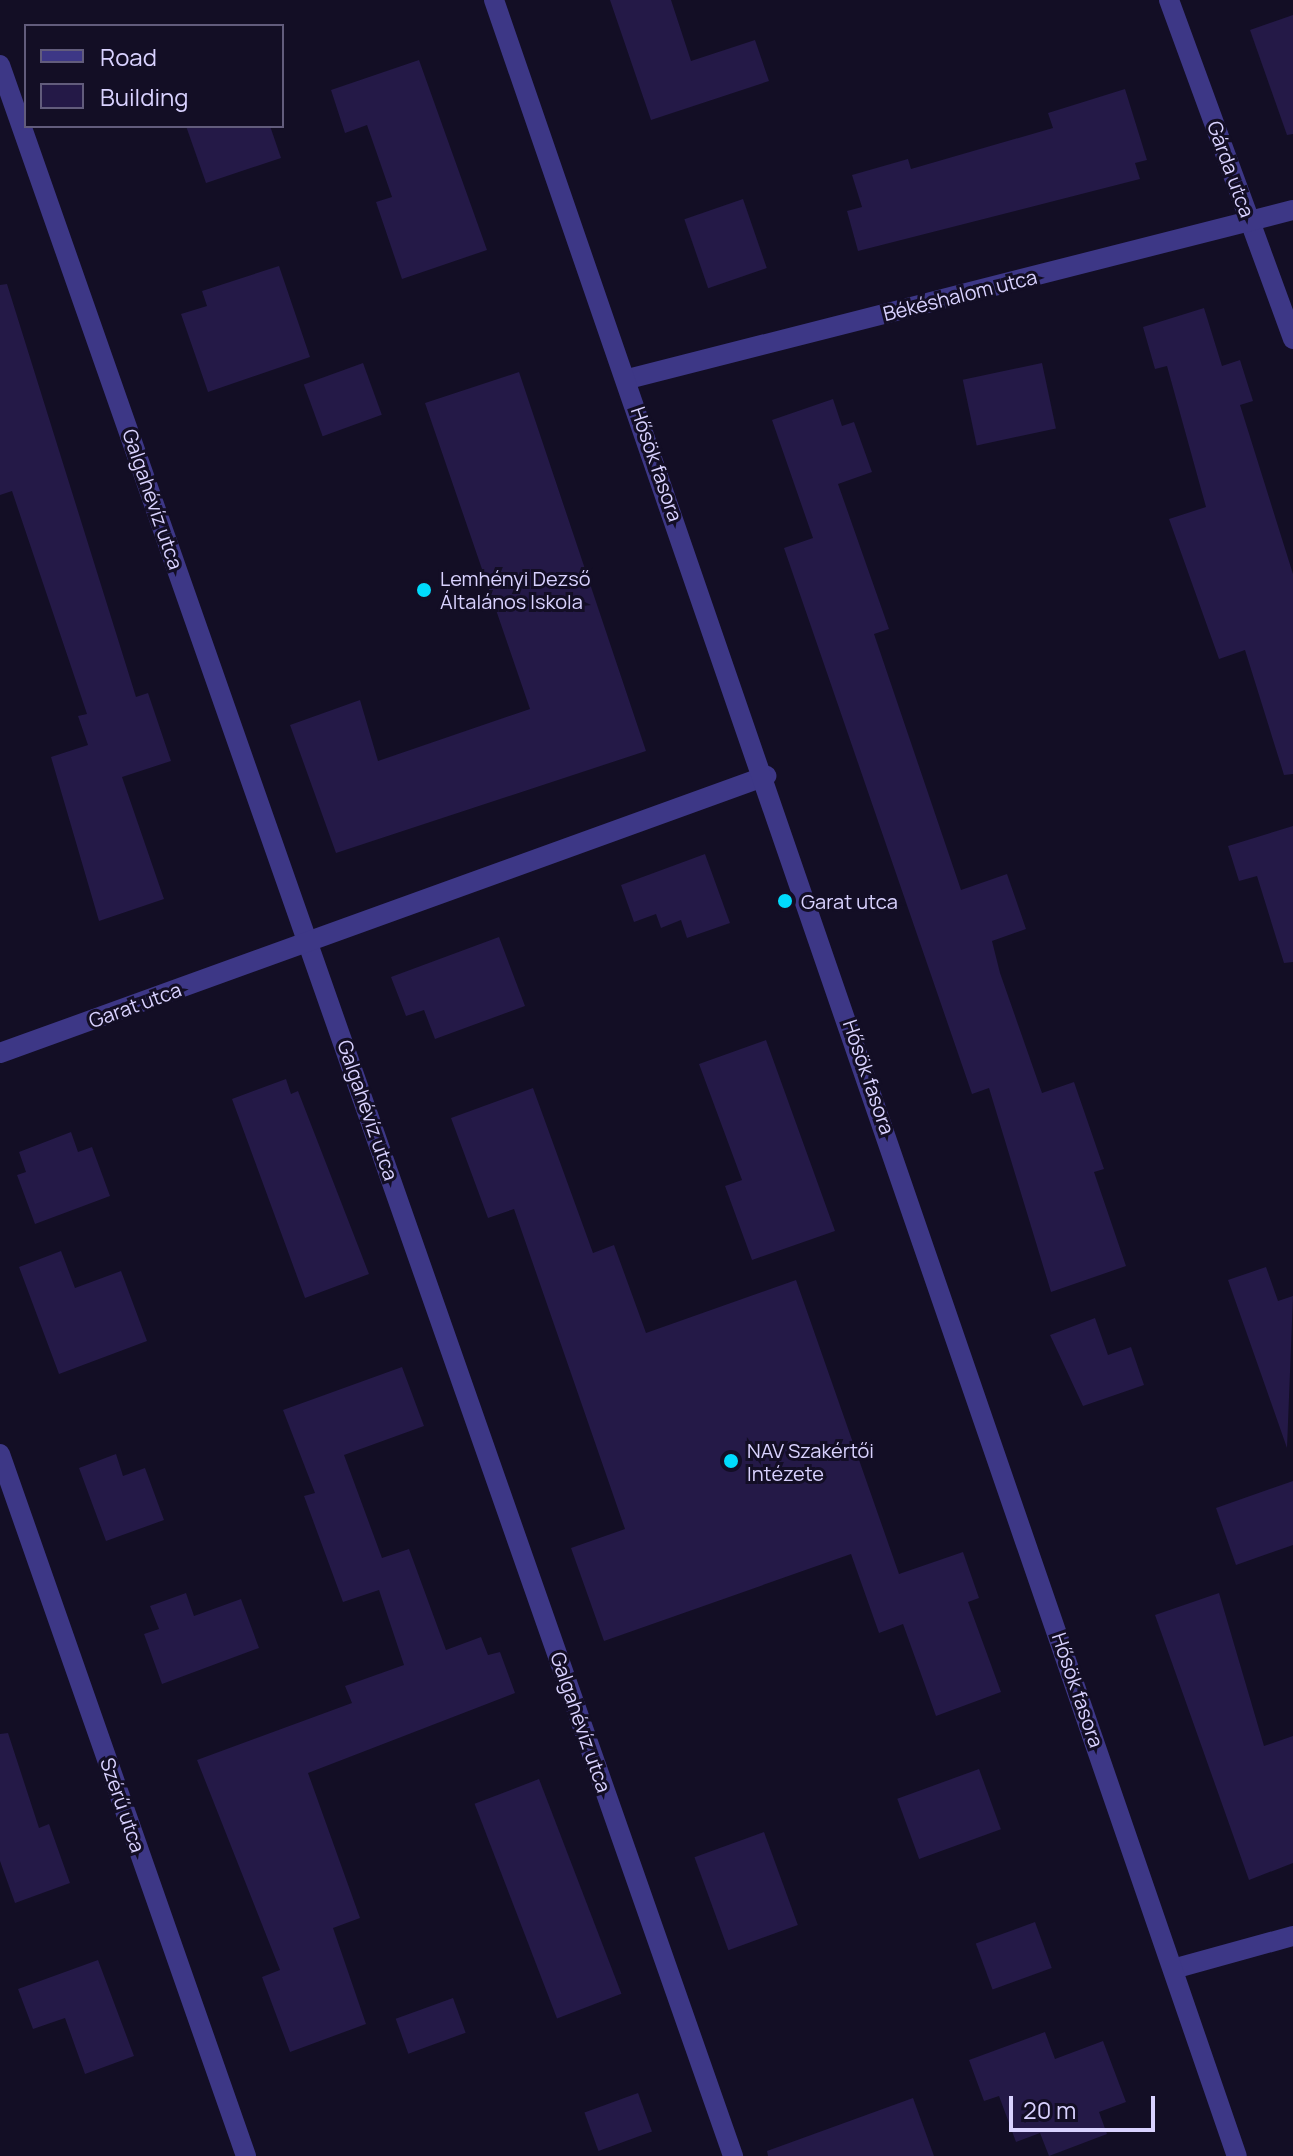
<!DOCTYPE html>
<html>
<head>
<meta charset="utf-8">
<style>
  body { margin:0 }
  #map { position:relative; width:1293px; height:2156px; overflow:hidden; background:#130e25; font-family:Manrope,sans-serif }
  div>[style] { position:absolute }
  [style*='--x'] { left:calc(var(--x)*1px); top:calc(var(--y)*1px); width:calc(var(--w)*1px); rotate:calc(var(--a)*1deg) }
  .building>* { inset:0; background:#241947; transform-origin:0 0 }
  .minor>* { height:20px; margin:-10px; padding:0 10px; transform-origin:10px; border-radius:10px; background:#3d3786 }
  .tertiary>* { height:20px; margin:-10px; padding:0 10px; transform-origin:10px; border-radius:10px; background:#3d3786 }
  .dots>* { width:22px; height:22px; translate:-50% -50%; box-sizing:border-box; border:4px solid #130e25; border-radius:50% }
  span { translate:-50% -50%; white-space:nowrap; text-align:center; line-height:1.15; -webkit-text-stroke:6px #130e25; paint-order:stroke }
  .street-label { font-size:20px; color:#d9d2ff }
  .poi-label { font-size:20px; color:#d9d2ff }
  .left { translate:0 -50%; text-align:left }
  .legend { position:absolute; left:24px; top:24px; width:260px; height:104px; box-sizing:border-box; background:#130e25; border:2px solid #625c7c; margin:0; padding:10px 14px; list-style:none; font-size:24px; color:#d9d2ff }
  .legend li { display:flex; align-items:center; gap:16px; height:40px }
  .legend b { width:40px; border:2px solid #625c7c }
  .scale { position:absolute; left:1009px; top:2096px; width:146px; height:36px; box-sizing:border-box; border:4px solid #d9d2ff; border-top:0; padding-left:10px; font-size:24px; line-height:28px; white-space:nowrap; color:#d9d2ff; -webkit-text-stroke:6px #130e25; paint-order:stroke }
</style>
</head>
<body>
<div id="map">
  <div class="building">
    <div style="clip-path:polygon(610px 0,671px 0,691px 61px,755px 40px,769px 81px,651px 120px)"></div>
    <div style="clip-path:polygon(1293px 15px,1293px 134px,1287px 135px,1250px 30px)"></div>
    <div style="clip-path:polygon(419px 60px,487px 250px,402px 279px,376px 202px,392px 197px,367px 125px,345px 133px,331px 90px)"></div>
    <div style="clip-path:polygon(1125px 89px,1147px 160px,1135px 163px,1140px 179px,858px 251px,847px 211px,862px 207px,852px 175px,908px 159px,911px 169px,1053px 128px,1048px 113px)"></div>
    <div style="clip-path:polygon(186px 126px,270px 126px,281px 158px,206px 183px)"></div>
    <div style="left:743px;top:199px;width:73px;height:62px;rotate:71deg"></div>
    <div style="clip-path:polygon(279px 266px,310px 357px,208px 392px,181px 314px,207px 306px,202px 291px)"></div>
    <div style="clip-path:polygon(7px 284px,136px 697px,148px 693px,171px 761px,122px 777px,164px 899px,99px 921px,51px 757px,88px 745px,78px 716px,87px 714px,12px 491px,0 495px,0 285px)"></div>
    <div style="clip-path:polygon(1204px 308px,1222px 366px,1240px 360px,1253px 401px,1240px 405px,1293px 574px,1293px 774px,1284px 775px,1245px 650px,1219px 659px,1169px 519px,1206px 507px,1167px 366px,1155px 369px,1143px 327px)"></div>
    <div style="left:363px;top:363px;width:55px;height:63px;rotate:70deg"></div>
    <div style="left:1042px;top:363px;width:67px;height:81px;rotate:78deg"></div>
    <div style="clip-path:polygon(519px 372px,646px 751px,336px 853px,290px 725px,360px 700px,378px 761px,530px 709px,425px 403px)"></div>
    <div style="clip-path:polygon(833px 399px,842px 426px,854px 422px,872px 472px,838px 484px,889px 629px,874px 634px,961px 890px,1007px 874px,1026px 929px,992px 941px,1000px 973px,1042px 1093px,1074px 1082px,1104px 1169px,1094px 1172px,1126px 1266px,1051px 1292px,989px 1088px,972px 1094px,784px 548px,813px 538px,772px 420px)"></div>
    <div style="clip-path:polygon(1293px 826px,1293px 962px,1284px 963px,1257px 876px,1239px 881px,1228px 846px)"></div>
    <div style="clip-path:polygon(705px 854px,730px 923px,687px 938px,681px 920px,661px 928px,656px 914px,634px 922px,621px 885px)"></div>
    <div style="clip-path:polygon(499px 937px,525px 1006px,435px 1039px,424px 1010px,406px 1016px,391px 977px)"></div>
    <div style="clip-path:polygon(766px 1040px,835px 1231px,752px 1260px,725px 1186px,742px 1180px,699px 1064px)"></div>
    <div style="clip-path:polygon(286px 1079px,291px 1094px,298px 1091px,369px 1274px,305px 1298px,232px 1099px)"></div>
    <div style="clip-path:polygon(533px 1088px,593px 1253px,614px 1245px,646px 1333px,796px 1280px,899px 1574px,963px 1552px,979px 1598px,968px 1602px,1001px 1692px,936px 1716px,903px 1624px,879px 1633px,851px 1554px,604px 1641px,571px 1548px,625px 1529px,514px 1209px,488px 1218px,451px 1118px)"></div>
    <div style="clip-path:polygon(71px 1132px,78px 1152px,92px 1147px,110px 1196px,35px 1224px,17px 1175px,26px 1172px,19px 1152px)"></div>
    <div style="clip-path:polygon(61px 1251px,75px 1288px,121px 1271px,147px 1341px,59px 1374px,19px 1267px)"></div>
    <div style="clip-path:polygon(1266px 1267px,1278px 1301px,1293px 1296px,1287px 1448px,1228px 1280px)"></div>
    <div style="clip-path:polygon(1095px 1318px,1108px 1355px,1131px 1347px,1144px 1385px,1083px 1406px,1050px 1335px)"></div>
    <div style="clip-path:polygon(402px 1367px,424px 1426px,344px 1455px,382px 1558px,409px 1549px,446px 1650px,481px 1637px,488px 1655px,500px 1652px,515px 1693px,308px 1773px,360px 1918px,333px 1928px,366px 2024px,290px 2052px,262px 1977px,280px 1970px,197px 1760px,352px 1703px,345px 1686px,404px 1665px,379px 1590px,343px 1602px,304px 1496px,315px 1493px,283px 1410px)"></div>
    <div style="clip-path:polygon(116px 1454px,123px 1476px,145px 1468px,164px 1520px,106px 1541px,79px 1468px)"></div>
    <div style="clip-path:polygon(1293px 1481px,1293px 1545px,1236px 1565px,1216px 1508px)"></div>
    <div style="clip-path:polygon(186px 1593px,194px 1616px,241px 1599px,259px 1648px,162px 1684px,144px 1634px,159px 1629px,150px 1606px)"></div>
    <div style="clip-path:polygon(1219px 1593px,1264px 1746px,1293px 1736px,1293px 1863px,1249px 1880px,1155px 1615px)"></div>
    <div style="clip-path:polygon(8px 1733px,39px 1828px,49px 1824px,70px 1883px,15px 1903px,0 1861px,0 1734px)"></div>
    <div style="left:979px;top:1769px;width:64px;height:87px;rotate:70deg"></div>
    <div style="left:539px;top:1779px;width:230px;height:69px;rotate:69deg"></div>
    <div style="left:764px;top:1832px;width:99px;height:74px;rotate:70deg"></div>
    <div style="left:1035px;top:1922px;width:49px;height:63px;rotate:70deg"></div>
    <div style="clip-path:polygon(98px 1960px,134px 2056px,85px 2074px,65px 2018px,33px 2029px,18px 1989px)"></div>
    <div style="left:453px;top:1998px;width:37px;height:61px;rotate:70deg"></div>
    <div style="clip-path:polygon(1045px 2032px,1055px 2059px,1103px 2041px,1126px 2102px,1099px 2112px,1107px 2134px,1049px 2156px,1040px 2133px,1016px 2142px,999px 2096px,984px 2101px,969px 2060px)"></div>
    <div style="left:638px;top:2093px;width:41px;height:57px;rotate:70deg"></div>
    <div style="clip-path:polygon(913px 2098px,934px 2156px,768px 2156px,767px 2151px)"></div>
  </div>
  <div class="minor">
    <div style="--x:1169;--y:0;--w:361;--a:69.9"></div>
    <div style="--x:0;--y:65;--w:2216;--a:70.68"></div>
    <div style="--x:628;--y:379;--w:686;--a:-14.26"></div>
    <div style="--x:0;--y:1053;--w:815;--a:-19.88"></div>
    <div style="--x:0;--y:1454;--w:744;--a:70.69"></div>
    <div style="--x:1173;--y:1969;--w:124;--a:-15.4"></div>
  </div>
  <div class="tertiary">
    <div style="--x:494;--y:0;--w:2280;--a:70.99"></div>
  </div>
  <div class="dots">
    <div style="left:424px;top:590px;background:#00dbfd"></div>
    <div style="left:785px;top:901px;background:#00dbfd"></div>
    <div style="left:731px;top:1461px;background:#00dbfd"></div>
  </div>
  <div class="street-label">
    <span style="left:1231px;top:169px;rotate:70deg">Gárda utca</span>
    <span style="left:960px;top:295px;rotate:-14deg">Békéshalom utca</span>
    <span style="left:657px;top:464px;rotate:71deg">Hősök fasora</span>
    <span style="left:153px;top:499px;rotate:71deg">Galgahévíz utca</span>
    <span style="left:135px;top:1005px;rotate:-20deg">Garat utca</span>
    <span style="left:869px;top:1077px;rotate:71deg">Hősök fasora</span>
    <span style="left:368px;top:1110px;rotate:71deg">Galgahévíz utca</span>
    <span style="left:1078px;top:1690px;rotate:71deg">Hősök fasora</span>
    <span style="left:581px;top:1722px;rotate:71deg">Galgahévíz utca</span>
    <span style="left:123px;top:1805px;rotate:71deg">Szérű utca</span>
  </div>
  <div class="poi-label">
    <span class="left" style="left:440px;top:590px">Lemhényi Dezső<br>Általános Iskola</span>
    <span class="left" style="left:801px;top:901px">Garat utca</span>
    <span class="left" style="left:747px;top:1462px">NAV Szakértői<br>Intézete</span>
  </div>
  <ul class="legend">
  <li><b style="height:10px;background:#3d3786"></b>Road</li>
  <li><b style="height:22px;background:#241947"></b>Building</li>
  </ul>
  <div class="scale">20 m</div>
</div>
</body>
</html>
